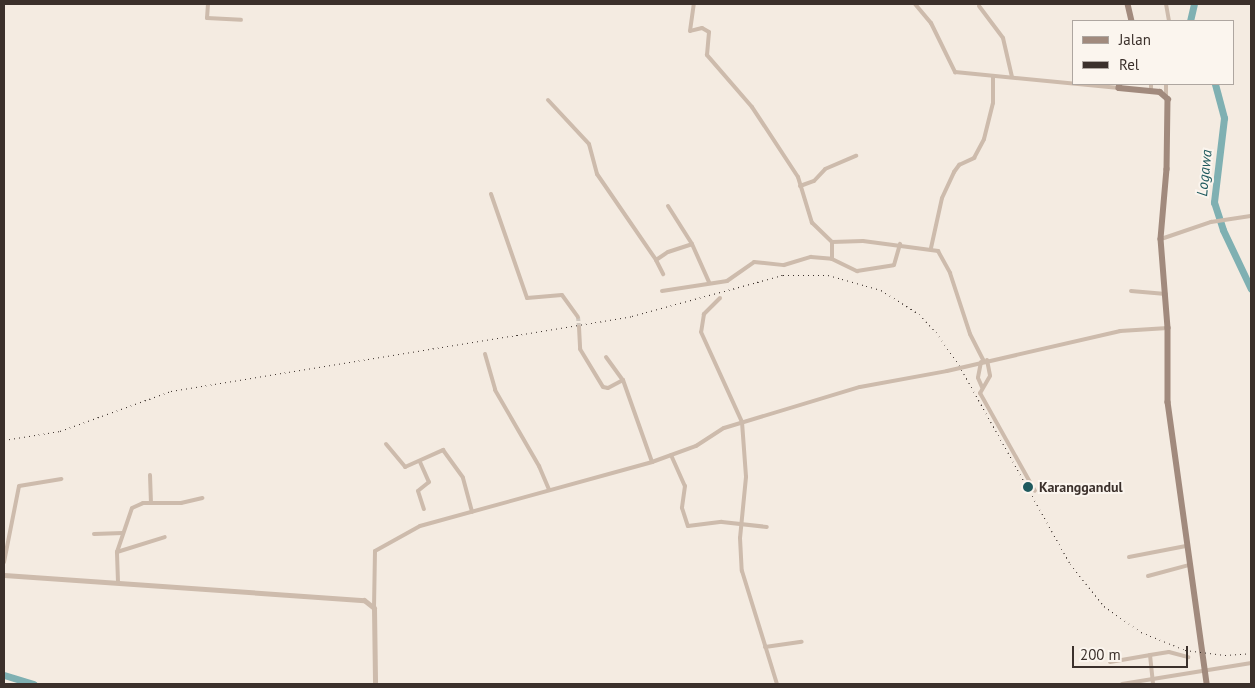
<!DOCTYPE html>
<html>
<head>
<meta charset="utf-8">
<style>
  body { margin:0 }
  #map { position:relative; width:1255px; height:688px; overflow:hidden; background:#f4ebe1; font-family:"PT Sans",sans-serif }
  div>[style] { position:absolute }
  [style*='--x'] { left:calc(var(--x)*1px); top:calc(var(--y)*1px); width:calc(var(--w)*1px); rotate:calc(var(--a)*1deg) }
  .river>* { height:7px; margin:-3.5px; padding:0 3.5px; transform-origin:3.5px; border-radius:3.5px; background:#7fb0b2 }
  .minor-tunnel>* { height:4px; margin-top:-2px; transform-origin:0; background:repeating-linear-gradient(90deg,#cfc6bd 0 4px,transparent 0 6px) }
  .minor>* { height:4px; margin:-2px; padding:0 2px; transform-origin:2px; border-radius:2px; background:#cdbbac }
  .tertiary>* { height:5px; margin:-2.5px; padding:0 2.5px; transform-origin:2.5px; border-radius:2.5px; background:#cdbbac }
  .secondary>* { height:5.5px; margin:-2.75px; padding:0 2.75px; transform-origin:2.75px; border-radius:2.75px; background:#a18a7d }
  .rail>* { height:1px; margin-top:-0.5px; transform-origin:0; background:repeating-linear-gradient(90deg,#3b302b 0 1px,transparent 0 5px) }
  .dots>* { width:14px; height:14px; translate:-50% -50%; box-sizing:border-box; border:2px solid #fbf5ee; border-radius:50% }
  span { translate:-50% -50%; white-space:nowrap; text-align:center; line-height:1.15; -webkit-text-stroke:4px #fbf5ee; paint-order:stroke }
  .poi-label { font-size:14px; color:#3b302b; font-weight:700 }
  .left { translate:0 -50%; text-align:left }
  .water-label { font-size:15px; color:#1f5a5e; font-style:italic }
  .frame { position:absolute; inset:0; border:5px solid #3b302b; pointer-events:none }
  .legend { position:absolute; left:1072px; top:20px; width:162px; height:65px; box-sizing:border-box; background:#fbf5ee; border:1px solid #aea6a0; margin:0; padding:6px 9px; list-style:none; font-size:15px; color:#3b302b }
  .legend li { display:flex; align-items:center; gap:10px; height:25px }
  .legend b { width:25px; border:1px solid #aea6a0 }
  .scale { position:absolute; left:1072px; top:646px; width:116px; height:22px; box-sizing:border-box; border:2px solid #3b302b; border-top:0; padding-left:6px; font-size:15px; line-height:18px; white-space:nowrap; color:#3b302b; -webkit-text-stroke:4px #fbf5ee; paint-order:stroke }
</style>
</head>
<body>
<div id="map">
  <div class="river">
    <div style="--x:1190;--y:21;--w:17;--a:-77"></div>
    <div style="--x:1215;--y:84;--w:35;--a:75"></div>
    <div style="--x:1224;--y:118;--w:85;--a:96.8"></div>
    <div style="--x:1214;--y:202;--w:29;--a:72"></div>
    <div style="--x:1223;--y:230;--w:65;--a:64.6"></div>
    <div style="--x:4;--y:675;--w:31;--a:17"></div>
  </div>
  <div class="minor-tunnel">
    <div style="--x:578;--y:317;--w:10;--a:84"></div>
  </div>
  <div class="minor">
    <div style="--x:208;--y:4;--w:14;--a:94"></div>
    <div style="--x:207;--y:18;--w:34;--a:3"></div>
    <div style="--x:915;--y:4;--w:25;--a:50"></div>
    <div style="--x:931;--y:23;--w:55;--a:63.9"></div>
    <div style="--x:955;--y:72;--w:165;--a:5.6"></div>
    <div style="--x:1166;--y:4;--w:17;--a:80"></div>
    <div style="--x:979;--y:6;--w:40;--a:53"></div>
    <div style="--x:1003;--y:38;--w:40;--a:77"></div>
    <div style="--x:1166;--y:84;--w:11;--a:90"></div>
    <div style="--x:1151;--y:91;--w:7;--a:-90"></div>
    <div style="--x:548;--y:100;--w:60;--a:47"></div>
    <div style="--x:589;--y:144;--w:31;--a:75"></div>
    <div style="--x:597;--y:174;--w:104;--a:55.5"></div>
    <div style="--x:656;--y:260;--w:14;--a:-34"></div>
    <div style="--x:668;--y:252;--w:25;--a:-18"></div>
    <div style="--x:800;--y:186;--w:15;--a:-20"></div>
    <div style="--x:814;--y:181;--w:16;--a:-47"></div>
    <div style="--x:825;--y:169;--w:34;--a:-23"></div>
    <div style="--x:491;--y:194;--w:110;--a:70.9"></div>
    <div style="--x:527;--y:298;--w:35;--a:-5"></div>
    <div style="--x:562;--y:295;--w:27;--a:54"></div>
    <div style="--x:668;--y:206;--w:45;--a:57.7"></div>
    <div style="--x:692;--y:244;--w:42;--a:65.9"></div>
    <div style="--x:1161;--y:239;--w:53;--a:-18.8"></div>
    <div style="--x:1211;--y:222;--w:40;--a:-8.5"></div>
    <div style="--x:832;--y:242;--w:31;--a:-2"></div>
    <div style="--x:863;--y:241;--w:76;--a:7.6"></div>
    <div style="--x:938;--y:251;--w:25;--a:61"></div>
    <div style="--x:950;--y:273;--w:64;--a:71.8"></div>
    <div style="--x:970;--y:334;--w:30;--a:63"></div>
    <div style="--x:931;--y:248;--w:51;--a:-77.6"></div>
    <div style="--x:942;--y:198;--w:29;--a:-65"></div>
    <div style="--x:954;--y:172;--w:9;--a:-54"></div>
    <div style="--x:959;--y:165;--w:17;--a:-25"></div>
    <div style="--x:974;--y:158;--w:21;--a:-62"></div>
    <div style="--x:984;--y:139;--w:37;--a:-76"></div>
    <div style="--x:993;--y:103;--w:27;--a:-90"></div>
    <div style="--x:832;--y:259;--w:28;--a:26"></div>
    <div style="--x:857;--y:271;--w:37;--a:-9"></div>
    <div style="--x:894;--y:265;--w:22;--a:-74"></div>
    <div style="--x:656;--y:260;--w:16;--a:63"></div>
    <div style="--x:662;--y:291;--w:66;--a:-8.7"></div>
    <div style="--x:727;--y:281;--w:33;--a:-35"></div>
    <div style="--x:754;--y:262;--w:30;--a:6"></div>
    <div style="--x:784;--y:265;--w:28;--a:-17"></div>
    <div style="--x:811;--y:257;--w:21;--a:5"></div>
    <div style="--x:832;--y:259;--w:17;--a:-90"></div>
    <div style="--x:832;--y:242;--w:28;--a:-136"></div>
    <div style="--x:812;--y:223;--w:48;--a:-106.9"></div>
    <div style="--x:798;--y:177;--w:84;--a:-123.3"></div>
    <div style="--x:752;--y:107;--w:69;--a:-130.9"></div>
    <div style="--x:707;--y:55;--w:23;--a:-85"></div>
    <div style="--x:709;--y:32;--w:8;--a:-150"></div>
    <div style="--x:702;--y:28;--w:12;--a:166"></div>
    <div style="--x:690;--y:31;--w:27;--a:-82"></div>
    <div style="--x:1131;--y:291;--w:35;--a:5"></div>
    <div style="--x:720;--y:298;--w:23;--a:135"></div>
    <div style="--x:704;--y:314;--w:18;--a:99"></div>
    <div style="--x:701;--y:332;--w:99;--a:65.5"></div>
    <div style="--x:742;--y:422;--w:55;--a:85.8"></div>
    <div style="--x:746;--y:477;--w:61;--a:95.6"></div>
    <div style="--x:740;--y:538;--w:33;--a:87"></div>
    <div style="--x:742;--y:571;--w:118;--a:72.8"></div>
    <div style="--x:579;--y:327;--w:22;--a:87"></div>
    <div style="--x:580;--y:349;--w:44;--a:58.8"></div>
    <div style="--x:603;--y:387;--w:5;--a:11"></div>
    <div style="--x:608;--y:388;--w:17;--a:-28"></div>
    <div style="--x:485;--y:354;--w:37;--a:74"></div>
    <div style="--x:495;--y:390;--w:88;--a:59.9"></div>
    <div style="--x:539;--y:466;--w:25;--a:67"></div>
    <div style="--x:606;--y:357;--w:29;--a:54"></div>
    <div style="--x:623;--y:380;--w:87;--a:70.5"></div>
    <div style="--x:987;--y:360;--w:16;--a:79"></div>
    <div style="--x:990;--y:376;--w:20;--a:120"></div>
    <div style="--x:980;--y:393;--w:112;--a:60.7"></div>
    <div style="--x:981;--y:362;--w:16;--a:101"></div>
    <div style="--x:978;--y:378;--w:10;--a:66"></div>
    <div style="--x:386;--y:444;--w:30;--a:50"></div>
    <div style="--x:405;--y:467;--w:42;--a:-24.1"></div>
    <div style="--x:443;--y:450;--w:34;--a:54"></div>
    <div style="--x:463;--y:478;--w:35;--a:75"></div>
    <div style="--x:671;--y:455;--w:34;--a:66"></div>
    <div style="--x:685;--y:486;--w:22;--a:98"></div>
    <div style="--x:682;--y:508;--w:19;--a:72"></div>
    <div style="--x:688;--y:526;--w:34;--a:-7"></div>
    <div style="--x:722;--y:522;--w:45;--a:6.3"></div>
    <div style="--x:420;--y:462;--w:22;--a:66"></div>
    <div style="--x:429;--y:482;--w:14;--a:141"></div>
    <div style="--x:418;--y:491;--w:19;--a:72"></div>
    <div style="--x:150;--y:475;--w:27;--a:88"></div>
    <div style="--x:94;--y:534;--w:29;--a:-2"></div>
    <div style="--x:117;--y:552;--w:50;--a:-17.4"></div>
    <div style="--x:1129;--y:557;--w:58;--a:-10.9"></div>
    <div style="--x:4;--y:562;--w:77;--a:-78.8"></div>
    <div style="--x:19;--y:486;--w:43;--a:-9.5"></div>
    <div style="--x:1148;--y:576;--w:42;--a:-15"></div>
    <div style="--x:118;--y:582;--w:30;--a:-92"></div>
    <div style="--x:117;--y:552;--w:46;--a:-71.2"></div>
    <div style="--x:132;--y:508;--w:12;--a:-24"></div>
    <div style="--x:143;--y:503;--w:38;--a:0"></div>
    <div style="--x:181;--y:503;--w:22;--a:-13"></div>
    <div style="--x:374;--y:608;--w:57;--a:-89"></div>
    <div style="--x:375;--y:551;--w:51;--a:-29.1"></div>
    <div style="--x:420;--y:526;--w:241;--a:-15.4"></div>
    <div style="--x:652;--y:462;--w:47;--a:-20"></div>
    <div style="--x:696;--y:446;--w:33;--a:-33"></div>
    <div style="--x:724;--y:428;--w:142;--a:-16.8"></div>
    <div style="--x:860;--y:387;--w:88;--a:-10.4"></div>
    <div style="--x:947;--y:371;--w:178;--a:-13"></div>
    <div style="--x:1120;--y:331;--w:48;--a:-3.6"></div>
    <div style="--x:765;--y:647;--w:37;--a:-8"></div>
    <div style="--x:1150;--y:655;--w:19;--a:-9"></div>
    <div style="--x:1169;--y:652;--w:20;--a:15"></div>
    <div style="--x:1110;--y:662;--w:41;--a:-9.9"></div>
    <div style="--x:1150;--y:655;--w:29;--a:84"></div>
    <div style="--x:1122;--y:684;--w:131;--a:-9.2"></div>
  </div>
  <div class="tertiary">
    <div style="--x:4;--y:575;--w:361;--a:4"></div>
    <div style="--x:364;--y:600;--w:13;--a:39"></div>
    <div style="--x:374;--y:608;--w:76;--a:89.2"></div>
  </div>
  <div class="secondary">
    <div style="--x:1128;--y:4;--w:17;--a:77"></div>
    <div style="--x:1120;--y:84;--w:4;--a:104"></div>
    <div style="--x:1119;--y:88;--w:41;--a:5.6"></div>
    <div style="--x:1160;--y:92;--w:11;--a:41"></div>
    <div style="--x:1168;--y:99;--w:70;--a:90.8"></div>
    <div style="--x:1167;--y:169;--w:70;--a:94.9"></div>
    <div style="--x:1161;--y:239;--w:89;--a:85.5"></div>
    <div style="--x:1168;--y:328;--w:74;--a:90"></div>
    <div style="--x:1168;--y:402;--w:285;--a:82.1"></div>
  </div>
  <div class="rail">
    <div style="--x:4;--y:440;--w:57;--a:-9.1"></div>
    <div style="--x:60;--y:431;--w:118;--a:-19.8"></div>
    <div style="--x:171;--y:391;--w:467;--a:-9.2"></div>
    <div style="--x:632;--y:316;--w:156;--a:-15.2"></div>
    <div style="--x:783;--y:275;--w:45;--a:0"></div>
    <div style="--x:828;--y:275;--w:55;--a:15.8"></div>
    <div style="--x:881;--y:290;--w:45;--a:32.3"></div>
    <div style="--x:919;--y:314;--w:25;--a:47"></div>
    <div style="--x:936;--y:332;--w:40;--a:55.1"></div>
    <div style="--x:959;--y:365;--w:228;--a:60.8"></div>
    <div style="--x:1070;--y:564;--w:54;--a:51"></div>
    <div style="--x:1104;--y:606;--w:45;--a:35.1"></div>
    <div style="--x:1141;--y:632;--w:48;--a:22.2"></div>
    <div style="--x:1185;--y:650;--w:40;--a:7.1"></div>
    <div style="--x:1225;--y:655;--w:26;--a:-4"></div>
  </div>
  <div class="dots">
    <div style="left:1028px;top:487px;background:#1f5a5e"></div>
  </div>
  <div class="poi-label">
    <span class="left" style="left:1039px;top:487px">Karanggandul</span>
  </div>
  <div class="water-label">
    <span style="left:1204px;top:173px;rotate:-84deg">Logawa</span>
  </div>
  <div class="frame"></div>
  <ul class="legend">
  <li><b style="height:6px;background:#a18a7d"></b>Jalan</li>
  <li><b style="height:6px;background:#3b302b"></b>Rel</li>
  </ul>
  <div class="scale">200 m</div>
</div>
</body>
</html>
